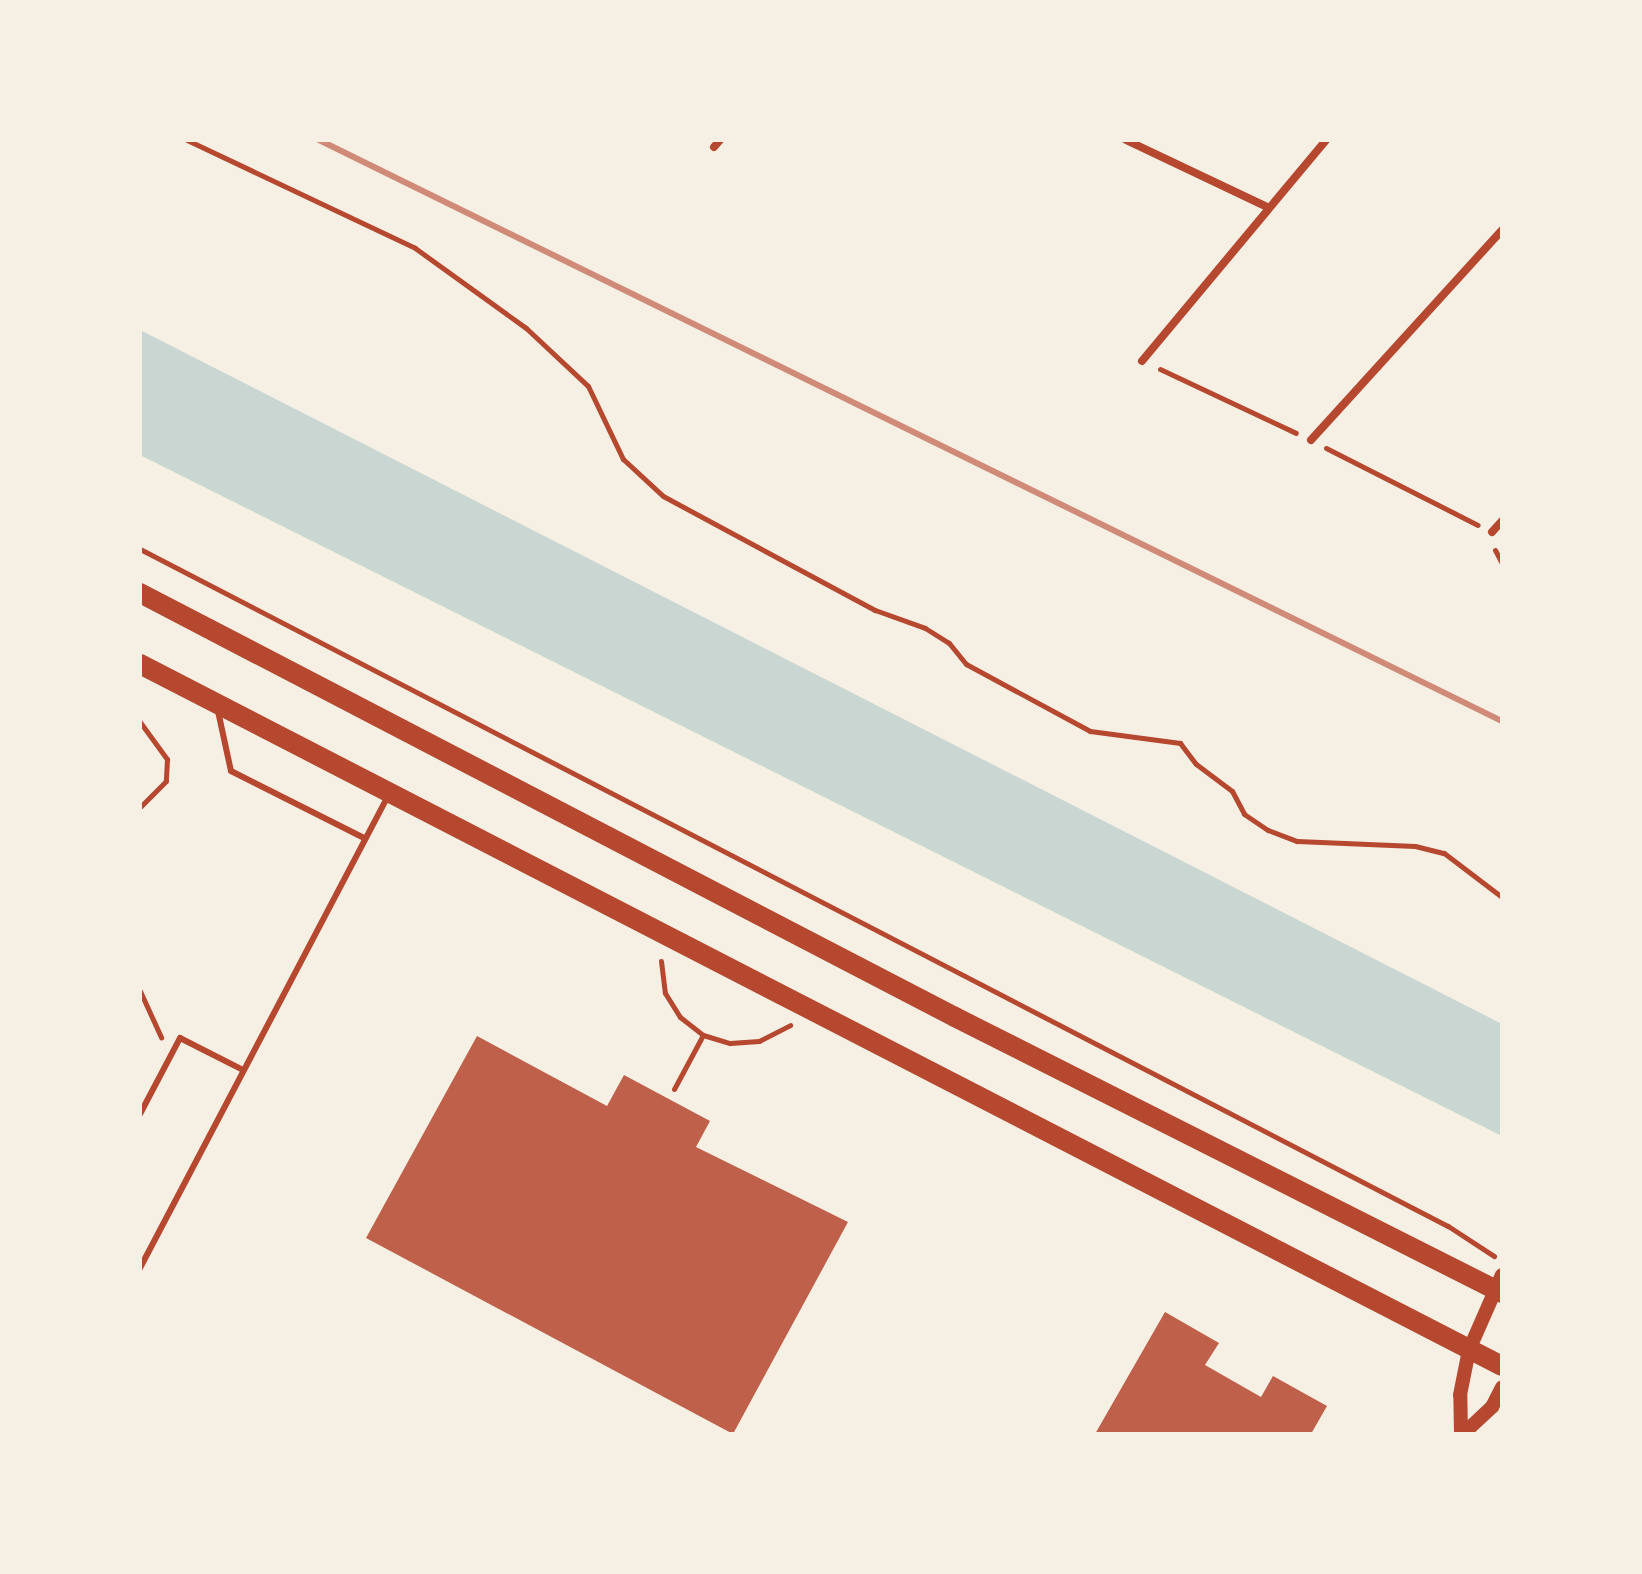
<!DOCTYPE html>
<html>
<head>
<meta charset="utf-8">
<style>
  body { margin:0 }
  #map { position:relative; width:1642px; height:1574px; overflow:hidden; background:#f6efe4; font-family:"PT Serif",serif }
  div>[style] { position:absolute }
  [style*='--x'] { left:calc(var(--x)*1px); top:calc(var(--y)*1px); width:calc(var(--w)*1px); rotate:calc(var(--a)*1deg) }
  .water>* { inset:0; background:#c9d6d2 }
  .building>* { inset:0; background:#bf614a }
  .path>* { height:5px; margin:-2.5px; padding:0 2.5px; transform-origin:2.5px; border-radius:2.5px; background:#b5482f }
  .service>* { height:6px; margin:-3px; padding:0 3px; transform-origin:3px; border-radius:3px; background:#b5482f }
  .minor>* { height:8px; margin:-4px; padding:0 4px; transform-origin:4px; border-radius:4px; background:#b5482f }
  .tertiary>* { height:14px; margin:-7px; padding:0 7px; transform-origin:7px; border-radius:7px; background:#b5482f }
  .primary>* { height:20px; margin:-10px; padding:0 10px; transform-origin:10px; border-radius:10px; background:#b5482f }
  .rail>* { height:6px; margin:-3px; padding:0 3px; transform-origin:3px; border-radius:3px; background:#cf8b77 }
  span { translate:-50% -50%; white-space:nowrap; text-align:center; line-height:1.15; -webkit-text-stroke:6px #f6efe4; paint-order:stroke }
  .frame { position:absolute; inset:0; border:142px solid #f6efe4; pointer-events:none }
</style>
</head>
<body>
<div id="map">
  <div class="water">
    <div style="clip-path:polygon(140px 330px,1502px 1024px,1502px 1136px,140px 455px)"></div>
  </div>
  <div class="building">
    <div style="clip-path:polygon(477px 1036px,607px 1106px,624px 1075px,710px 1121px,696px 1147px,848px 1222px,733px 1434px,366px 1238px)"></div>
    <div style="clip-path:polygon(1165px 1312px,1219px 1343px,1205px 1365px,1261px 1397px,1273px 1376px,1327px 1406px,1311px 1434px,1095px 1434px)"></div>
  </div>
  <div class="path">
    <div style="--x:187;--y:140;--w:252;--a:25.3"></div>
    <div style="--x:415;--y:248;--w:137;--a:35.8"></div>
    <div style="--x:526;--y:328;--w:85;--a:43.1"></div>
    <div style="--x:588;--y:386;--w:81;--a:64.4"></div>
    <div style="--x:623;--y:459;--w:54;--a:42.8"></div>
    <div style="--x:663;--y:496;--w:241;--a:28.3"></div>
    <div style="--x:875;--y:610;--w:53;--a:19.8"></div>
    <div style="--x:925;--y:628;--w:28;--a:32"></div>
    <div style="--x:949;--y:643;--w:27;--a:51"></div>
    <div style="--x:966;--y:664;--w:141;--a:28.4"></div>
    <div style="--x:1090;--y:731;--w:91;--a:7.6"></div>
    <div style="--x:1180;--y:743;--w:26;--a:53"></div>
    <div style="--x:1196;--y:764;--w:45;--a:36.9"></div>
    <div style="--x:1232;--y:791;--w:26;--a:62"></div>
    <div style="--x:1244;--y:814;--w:29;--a:34"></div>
    <div style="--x:1268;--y:830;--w:31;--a:21"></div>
    <div style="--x:1297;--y:841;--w:118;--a:2.4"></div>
    <div style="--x:1415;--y:846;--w:30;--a:14"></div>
    <div style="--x:1444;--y:853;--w:73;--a:37.2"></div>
    <div style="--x:1160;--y:369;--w:150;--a:25.2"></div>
    <div style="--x:1326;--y:448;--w:170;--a:26.9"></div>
    <div style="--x:140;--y:549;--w:1473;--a:27.37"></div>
    <div style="--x:1448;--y:1226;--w:55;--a:33.1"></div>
    <div style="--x:1495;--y:550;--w:15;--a:62"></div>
    <div style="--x:140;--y:722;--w:46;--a:53.9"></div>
    <div style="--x:167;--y:759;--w:22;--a:93"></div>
    <div style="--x:166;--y:781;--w:37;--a:135"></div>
    <div style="--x:661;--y:961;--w:32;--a:83"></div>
    <div style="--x:665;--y:993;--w:28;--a:58"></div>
    <div style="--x:680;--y:1017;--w:29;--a:38"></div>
    <div style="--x:703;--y:1035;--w:28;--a:17"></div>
    <div style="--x:730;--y:1043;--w:29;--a:-4"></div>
    <div style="--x:759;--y:1041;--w:35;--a:-27"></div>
    <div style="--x:140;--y:991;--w:51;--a:65.5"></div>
    <div style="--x:674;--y:1089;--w:61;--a:-61.8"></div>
  </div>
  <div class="service">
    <div style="--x:218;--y:711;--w:61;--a:77.8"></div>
    <div style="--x:231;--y:771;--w:149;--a:26.7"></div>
    <div style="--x:140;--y:1114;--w:86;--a:-62.2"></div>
    <div style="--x:180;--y:1038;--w:71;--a:26.9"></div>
    <div style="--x:140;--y:1268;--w:533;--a:-62.28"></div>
  </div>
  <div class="minor">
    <div style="--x:1126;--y:140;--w:156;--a:25.4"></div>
    <div style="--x:714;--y:147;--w:9;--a:-49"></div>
    <div style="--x:1142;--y:361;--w:288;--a:-50.2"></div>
    <div style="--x:1311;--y:440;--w:284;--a:-47.7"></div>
    <div style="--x:1492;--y:532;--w:15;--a:-48"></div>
  </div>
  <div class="tertiary">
    <div style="--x:1461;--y:1434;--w:39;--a:-91"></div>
    <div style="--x:1460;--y:1395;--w:46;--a:-78.7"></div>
    <div style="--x:1469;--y:1350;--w:82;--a:-66.3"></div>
    <div style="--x:1463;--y:1434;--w:40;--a:-43"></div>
    <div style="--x:1492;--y:1407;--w:22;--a:-63"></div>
  </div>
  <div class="primary">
    <div style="--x:140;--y:593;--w:919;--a:27.49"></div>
    <div style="--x:955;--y:1017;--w:613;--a:26.77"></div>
    <div style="--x:140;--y:664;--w:1532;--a:27.27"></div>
  </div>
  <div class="rail">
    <div style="--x:319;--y:140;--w:1318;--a:26.16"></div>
  </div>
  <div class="frame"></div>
</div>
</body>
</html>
